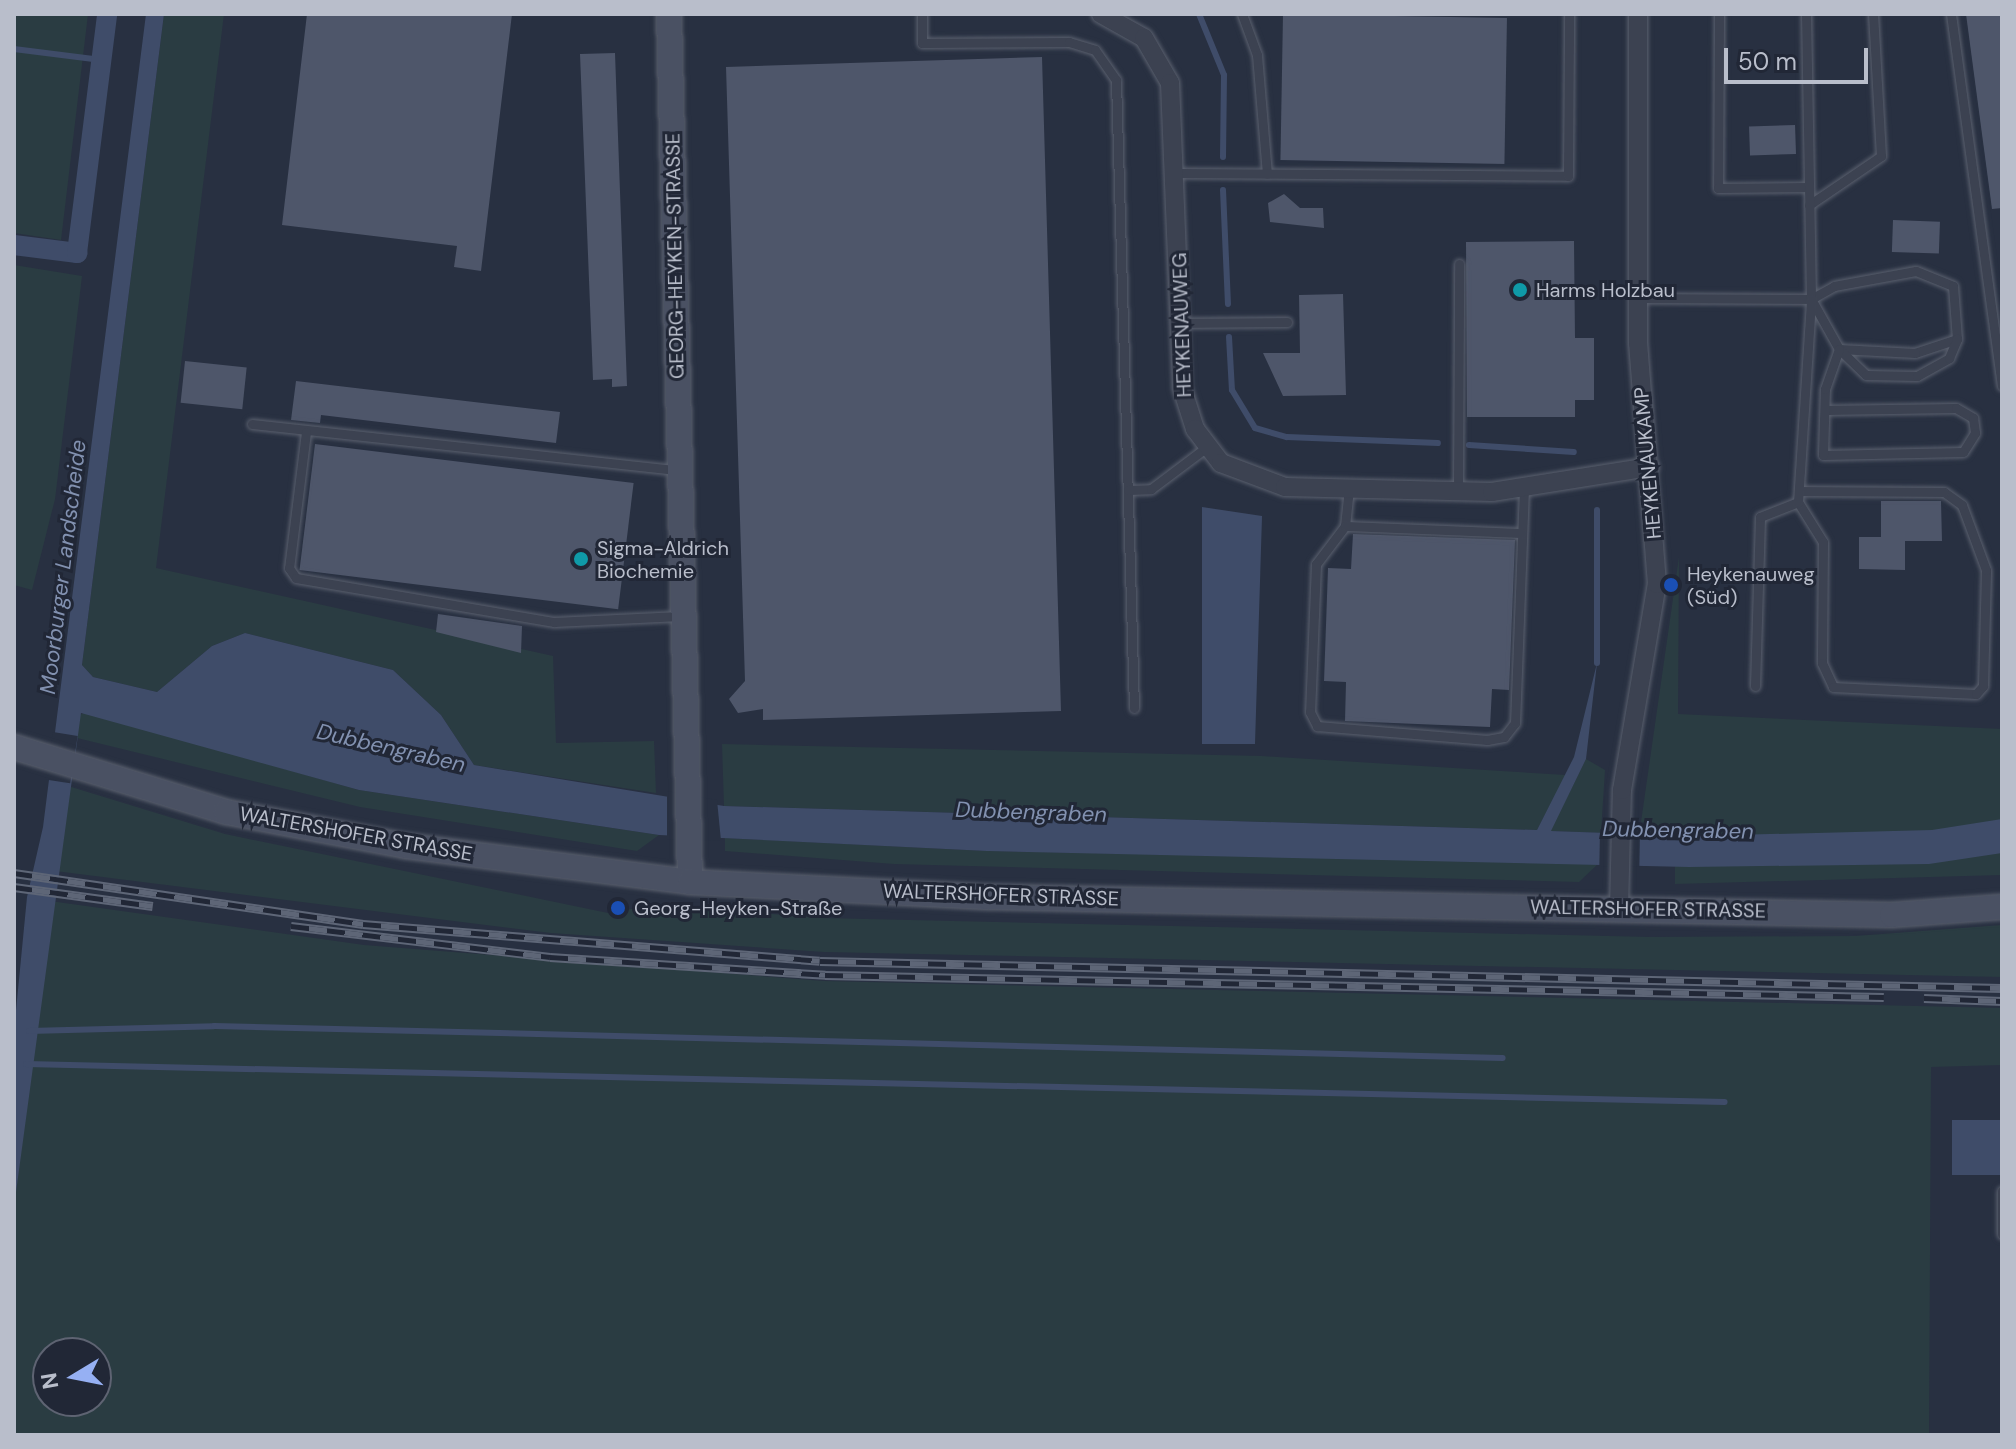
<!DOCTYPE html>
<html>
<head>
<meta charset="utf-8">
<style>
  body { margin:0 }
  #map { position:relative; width:2016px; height:1449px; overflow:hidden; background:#283041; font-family:"DM Sans",sans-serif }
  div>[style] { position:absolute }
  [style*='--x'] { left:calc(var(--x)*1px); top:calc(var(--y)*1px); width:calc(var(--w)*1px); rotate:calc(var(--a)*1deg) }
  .green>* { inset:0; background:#2a3c42 }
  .water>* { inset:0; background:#3f4c69; transform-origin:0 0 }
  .pier>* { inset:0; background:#283041; transform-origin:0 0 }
  .stream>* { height:6px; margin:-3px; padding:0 3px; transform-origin:3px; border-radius:3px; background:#3f4c69 }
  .canal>* { height:20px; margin:-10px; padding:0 10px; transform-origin:10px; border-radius:10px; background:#3f4c69 }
  .building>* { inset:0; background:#4e566a; transform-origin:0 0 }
  .roads { filter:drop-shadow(0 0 2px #5a606e) drop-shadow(0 0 2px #5a606e) }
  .lane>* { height:9px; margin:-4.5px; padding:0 4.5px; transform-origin:4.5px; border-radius:4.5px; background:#3c4251 }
  .street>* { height:18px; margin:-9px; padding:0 9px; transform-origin:9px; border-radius:9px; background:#3c4251 }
  .secondary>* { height:24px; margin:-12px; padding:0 12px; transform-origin:12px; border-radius:12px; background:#4a5163 }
  .rail>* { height:9px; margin-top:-4.5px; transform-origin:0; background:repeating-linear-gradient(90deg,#212736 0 18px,#5e6677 0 36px); box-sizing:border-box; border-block:2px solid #5e6677 }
  .dots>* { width:22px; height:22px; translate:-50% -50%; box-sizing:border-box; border:4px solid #212736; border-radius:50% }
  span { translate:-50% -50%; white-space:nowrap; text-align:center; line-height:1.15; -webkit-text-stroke:6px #212736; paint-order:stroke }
  .street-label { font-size:20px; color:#b9becb }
  .poi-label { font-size:20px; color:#b9becb }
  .left { translate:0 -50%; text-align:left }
  .water-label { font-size:22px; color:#8291b0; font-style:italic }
  .frame { position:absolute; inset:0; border:16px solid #b9becb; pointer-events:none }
  .north { position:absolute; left:32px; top:1337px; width:80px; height:80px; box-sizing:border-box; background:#212736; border:2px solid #5e6372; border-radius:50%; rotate:260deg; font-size:22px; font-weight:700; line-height:32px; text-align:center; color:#b9becb }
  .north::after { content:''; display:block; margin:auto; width:28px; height:36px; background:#96b0f3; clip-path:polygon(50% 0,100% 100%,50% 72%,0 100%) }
  .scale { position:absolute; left:1724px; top:48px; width:144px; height:36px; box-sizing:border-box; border:4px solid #b9becb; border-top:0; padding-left:10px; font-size:24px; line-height:28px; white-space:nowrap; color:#b9becb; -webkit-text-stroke:6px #212736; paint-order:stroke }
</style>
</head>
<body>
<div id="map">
  <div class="green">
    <div style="clip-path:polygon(14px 14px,88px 14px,61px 240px,14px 233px)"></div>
    <div style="clip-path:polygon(164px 14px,224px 14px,156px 568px,553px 656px,556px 743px,654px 741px,656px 793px,474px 765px,441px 715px,393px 670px,245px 633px,212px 646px,157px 692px,93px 677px,82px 665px)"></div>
    <div style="clip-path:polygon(14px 265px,82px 276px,55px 499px,32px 590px,14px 585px)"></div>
    <div style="clip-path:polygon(1679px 557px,1678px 714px,2002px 729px,2002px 875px,1675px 884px,1675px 831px,1641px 822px)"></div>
    <div style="clip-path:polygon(86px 712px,359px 790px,659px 835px,637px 851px,360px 807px,73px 737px,78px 716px)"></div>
    <div style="clip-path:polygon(722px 744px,1262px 756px,1566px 775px,1537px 830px,724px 806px)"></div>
    <div style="clip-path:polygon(1586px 759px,1605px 770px,1601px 833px,1550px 831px)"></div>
    <div style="clip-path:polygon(68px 786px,225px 834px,608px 913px,654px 905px,823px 918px,1650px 937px,1855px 936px,2002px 925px,2002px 977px,824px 952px,551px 933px,55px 871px)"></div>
    <div style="clip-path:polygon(725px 838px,987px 851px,1599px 863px,1579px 882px,894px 864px,725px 851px)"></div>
    <div style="clip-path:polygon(evenodd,50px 901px,364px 945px,824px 981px,2002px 1008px,2002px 1065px,1931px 1067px,1929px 1435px,14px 1435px,14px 1207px,50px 901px,48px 1353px,96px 1353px,96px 1401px,48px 1401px,48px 1353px)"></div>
  </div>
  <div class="water">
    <div style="clip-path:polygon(146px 14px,164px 14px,82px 665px,93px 677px,157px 692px,212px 646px,245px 633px,393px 670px,441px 715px,474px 765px,724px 806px,1537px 830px,1574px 757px,1597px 663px,1586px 759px,1551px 831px,1694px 836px,1932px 830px,2002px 819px,2002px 853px,1929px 864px,1689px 867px,987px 851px,659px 835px,359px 790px,81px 713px,14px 1207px,14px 1031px,27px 897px,43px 827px)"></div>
    <div style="clip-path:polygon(1202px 507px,1262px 516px,1255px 744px,1202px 744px)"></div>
    <div style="left:1952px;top:1120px;width:50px;height:55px"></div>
  </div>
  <div class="pier">
    <div style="left:53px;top:732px;width:25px;height:48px;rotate:9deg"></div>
    <div style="clip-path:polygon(667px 791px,717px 800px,721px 841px,667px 839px)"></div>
    <div style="left:1600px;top:829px;width:40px;height:37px;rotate:1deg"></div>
  </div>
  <div class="stream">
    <div style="--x:1199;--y:14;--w:66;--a:67.7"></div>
    <div style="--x:1224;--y:75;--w:82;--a:90.7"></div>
    <div style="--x:14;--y:49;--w:88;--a:7.2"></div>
    <div style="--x:1223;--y:190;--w:114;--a:87.5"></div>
    <div style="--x:1229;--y:337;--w:53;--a:86.8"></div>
    <div style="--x:1232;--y:390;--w:44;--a:58.8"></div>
    <div style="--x:1255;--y:428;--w:33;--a:16"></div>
    <div style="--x:1287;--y:437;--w:151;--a:2.3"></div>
    <div style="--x:1469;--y:445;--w:105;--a:3.8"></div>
    <div style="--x:1597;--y:510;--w:153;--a:90"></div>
    <div style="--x:29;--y:1031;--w:185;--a:-1.5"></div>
    <div style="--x:214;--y:1026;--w:1289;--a:1.42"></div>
    <div style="--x:26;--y:1064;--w:1699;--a:1.28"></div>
  </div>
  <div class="canal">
    <div style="--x:14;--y:245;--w:64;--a:7.2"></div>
    <div style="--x:77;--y:253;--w:241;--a:-82.8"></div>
  </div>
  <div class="building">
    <div style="clip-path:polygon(307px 14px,512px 14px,481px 271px,454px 267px,457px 246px,282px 225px)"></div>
    <div style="left:1283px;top:14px;width:224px;height:146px;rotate:1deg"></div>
    <div style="clip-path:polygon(1966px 14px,2002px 14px,2002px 208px,1992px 209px)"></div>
    <div style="clip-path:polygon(615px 53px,627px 386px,612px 387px,612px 379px,593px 380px,580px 54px)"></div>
    <div style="clip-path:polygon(1042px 57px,1061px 711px,763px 720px,763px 709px,738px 713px,729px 699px,745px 681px,726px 67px)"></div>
    <div style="left:1795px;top:125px;width:29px;height:46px;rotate:88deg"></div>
    <div style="clip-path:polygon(1284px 194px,1300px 208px,1323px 208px,1324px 228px,1270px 222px,1268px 203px)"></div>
    <div style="left:1893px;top:220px;width:47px;height:32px;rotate:2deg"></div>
    <div style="clip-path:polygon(1574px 241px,1575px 338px,1594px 338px,1594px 400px,1575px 400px,1575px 417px,1467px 417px,1466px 242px)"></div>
    <div style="clip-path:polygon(1343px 294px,1346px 395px,1283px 396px,1263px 353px,1300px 353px,1299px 295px)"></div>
    <div style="left:185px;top:361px;width:62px;height:42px;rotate:6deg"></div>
    <div style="clip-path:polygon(296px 381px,560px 412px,556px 443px,321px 415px,320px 423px,291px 420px)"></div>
    <div style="left:315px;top:444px;width:321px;height:127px;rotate:7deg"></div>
    <div style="clip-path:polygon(1881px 501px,1941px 501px,1942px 541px,1905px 541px,1905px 570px,1859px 569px,1859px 537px,1881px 537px)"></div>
    <div style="clip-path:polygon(1353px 534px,1515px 540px,1509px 690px,1492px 689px,1490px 727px,1345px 721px,1346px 682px,1324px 681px,1328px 568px,1351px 569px)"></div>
    <div style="clip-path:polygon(438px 614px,522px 626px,521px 653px,436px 632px)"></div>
  </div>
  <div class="roads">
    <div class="lane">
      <div style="--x:922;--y:14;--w:29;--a:90"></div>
      <div style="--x:922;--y:43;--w:147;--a:-0.4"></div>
      <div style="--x:1069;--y:42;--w:27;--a:17"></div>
      <div style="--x:1095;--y:50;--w:37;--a:55"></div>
      <div style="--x:1116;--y:80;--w:628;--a:88.36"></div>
      <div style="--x:1242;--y:14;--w:44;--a:69.9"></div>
      <div style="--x:1257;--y:55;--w:119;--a:85.2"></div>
      <div style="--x:1719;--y:14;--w:174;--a:90.3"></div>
      <div style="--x:1718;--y:188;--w:91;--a:-0.6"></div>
      <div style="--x:1951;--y:14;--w:375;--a:82.2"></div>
      <div style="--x:1177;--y:173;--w:391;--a:0.4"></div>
      <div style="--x:1568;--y:176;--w:162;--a:-89.6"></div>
      <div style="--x:1809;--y:205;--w:87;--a:-34.2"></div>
      <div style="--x:1881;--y:156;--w:142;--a:-93.2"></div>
      <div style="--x:1916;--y:271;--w:40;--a:22"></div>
      <div style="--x:1953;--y:286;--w:53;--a:85.7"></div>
      <div style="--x:1957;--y:339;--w:44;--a:161.6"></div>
      <div style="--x:1915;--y:353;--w:76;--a:-177"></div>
      <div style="--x:1839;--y:349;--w:57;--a:-119.2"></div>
      <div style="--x:1811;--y:299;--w:26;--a:-29"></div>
      <div style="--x:1834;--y:286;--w:83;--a:-10.4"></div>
      <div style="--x:1638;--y:298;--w:173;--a:0.3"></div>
      <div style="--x:1811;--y:299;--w:285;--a:-91"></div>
      <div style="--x:1180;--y:323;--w:107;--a:-0.5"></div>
      <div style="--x:1839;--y:349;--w:37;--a:44"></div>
      <div style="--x:1866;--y:375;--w:51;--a:1.1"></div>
      <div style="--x:1917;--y:376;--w:37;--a:-29"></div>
      <div style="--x:1949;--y:358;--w:21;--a:-67"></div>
      <div style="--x:1825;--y:410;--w:131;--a:-0.9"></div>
      <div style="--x:1956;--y:408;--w:20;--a:30"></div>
      <div style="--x:1973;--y:418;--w:15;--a:82"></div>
      <div style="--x:1975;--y:433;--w:22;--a:122"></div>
      <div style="--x:1963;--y:452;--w:140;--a:178.8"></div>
      <div style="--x:1823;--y:455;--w:66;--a:-88.3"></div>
      <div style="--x:1825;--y:389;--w:42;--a:-70.7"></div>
      <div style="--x:252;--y:424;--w:427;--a:6.2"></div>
      <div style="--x:306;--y:432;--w:137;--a:97.1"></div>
      <div style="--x:289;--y:568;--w:12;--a:55"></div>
      <div style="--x:296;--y:578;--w:262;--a:9.7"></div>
      <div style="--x:554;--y:622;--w:126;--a:-2.7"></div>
      <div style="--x:1349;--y:488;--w:38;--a:96"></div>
      <div style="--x:1345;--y:526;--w:48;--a:127.3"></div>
      <div style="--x:1316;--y:564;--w:148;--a:92.3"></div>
      <div style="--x:1310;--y:712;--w:16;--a:63"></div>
      <div style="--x:1317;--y:726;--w:171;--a:4.7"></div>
      <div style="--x:1487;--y:740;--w:17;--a:-10"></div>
      <div style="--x:1504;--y:737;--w:18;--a:-52"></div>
      <div style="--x:1515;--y:723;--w:234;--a:-87.8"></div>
      <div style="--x:1128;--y:490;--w:23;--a:-2"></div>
      <div style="--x:1151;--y:489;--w:70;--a:-36.9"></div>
      <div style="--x:1458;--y:491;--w:227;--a:-89.7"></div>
      <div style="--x:1798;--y:502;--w:47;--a:58"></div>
      <div style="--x:1823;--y:542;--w:121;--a:90.5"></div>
      <div style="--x:1822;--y:663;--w:26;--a:65"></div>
      <div style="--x:1833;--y:687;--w:143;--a:2.8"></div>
      <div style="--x:1976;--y:694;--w:11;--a:-49"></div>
      <div style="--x:1983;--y:686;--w:116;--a:-88.5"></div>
      <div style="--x:1986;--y:570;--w:69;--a:-110.3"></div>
      <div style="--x:1962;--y:505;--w:22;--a:-144"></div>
      <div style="--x:1944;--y:492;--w:145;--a:-179.6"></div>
      <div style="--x:1345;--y:526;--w:177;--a:2.3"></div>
      <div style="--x:1755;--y:686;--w:169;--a:-88.3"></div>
      <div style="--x:1760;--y:517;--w:41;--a:-21.5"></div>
      <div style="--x:1798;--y:502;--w:203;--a:-86.3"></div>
      <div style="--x:2002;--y:1191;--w:43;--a:90"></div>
    </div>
    <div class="street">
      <div style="--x:1101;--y:14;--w:49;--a:29.2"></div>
      <div style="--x:1144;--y:38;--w:52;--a:60"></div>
      <div style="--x:1170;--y:83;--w:305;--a:87.7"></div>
      <div style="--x:1182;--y:388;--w:43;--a:72.4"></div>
      <div style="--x:1195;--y:429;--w:43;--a:52.6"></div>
      <div style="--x:1221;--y:463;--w:68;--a:20.6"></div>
      <div style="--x:1285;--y:487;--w:207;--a:1.4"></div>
      <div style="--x:1492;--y:492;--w:160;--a:-9"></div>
      <div style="--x:1619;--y:909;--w:119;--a:-88.6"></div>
      <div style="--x:1622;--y:790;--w:209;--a:-80.4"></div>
      <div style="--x:1657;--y:584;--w:242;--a:-94.5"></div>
      <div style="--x:1638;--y:343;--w:329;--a:-90"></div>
    </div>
    <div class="secondary">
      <div style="--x:669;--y:14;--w:868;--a:88.61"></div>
      <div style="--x:14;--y:747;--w:222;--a:17"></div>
      <div style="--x:226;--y:812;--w:183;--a:10.7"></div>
      <div style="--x:406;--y:846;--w:286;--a:7.2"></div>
      <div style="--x:690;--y:882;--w:298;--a:2.9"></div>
      <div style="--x:988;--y:897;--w:904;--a:1.14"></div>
      <div style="--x:1892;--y:915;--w:110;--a:-4.2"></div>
    </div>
  </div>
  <div class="rail">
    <div style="--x:14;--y:873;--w:353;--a:8.3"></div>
    <div style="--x:363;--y:924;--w:458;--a:4.6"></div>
    <div style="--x:820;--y:961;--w:1182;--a:1.31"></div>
    <div style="--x:14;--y:887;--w:140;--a:7.8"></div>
    <div style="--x:291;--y:926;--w:261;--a:6.8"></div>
    <div style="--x:550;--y:957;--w:276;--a:3.7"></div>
    <div style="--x:825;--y:975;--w:1059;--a:1.19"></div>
    <div style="--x:1924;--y:998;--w:78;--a:2.2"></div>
  </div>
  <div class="dots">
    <div style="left:1520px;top:290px;background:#0f9aa8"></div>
    <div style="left:581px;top:559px;background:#0f9aa8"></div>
    <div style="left:1671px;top:585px;background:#1a4fb4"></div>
    <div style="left:618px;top:908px;background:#1a4fb4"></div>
  </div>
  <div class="street-label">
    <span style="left:675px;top:256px;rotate:-91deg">GEORG-HEYKEN-STRASSE</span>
    <span style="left:1182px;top:325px;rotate:-92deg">HEYKENAUWEG</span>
    <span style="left:1648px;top:463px;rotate:-95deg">HEYKENAUKAMP</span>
    <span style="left:356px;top:834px;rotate:10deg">WALTERSHOFER STRASSE</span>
    <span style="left:1001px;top:895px;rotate:2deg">WALTERSHOFER STRASSE</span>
    <span style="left:1648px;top:909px;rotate:1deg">WALTERSHOFER STRASSE</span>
  </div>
  <div class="poi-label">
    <span class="left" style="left:1536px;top:290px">Harms Holzbau</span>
    <span class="left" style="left:597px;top:560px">Sigma-Aldrich<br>Biochemie</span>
    <span class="left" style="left:1687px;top:586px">Heykenauweg<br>(Süd)</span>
    <span class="left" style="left:634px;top:908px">Georg-Heyken-Straße</span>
  </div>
  <div class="water-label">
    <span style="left:63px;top:567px;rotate:-83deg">Moorburger Landscheide</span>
    <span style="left:391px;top:748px;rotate:13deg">Dubbengraben</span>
    <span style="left:1031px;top:812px;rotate:2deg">Dubbengraben</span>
    <span style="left:1678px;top:830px;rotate:1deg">Dubbengraben</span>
  </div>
  <div class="frame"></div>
  <div class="north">N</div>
  <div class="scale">50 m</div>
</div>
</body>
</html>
